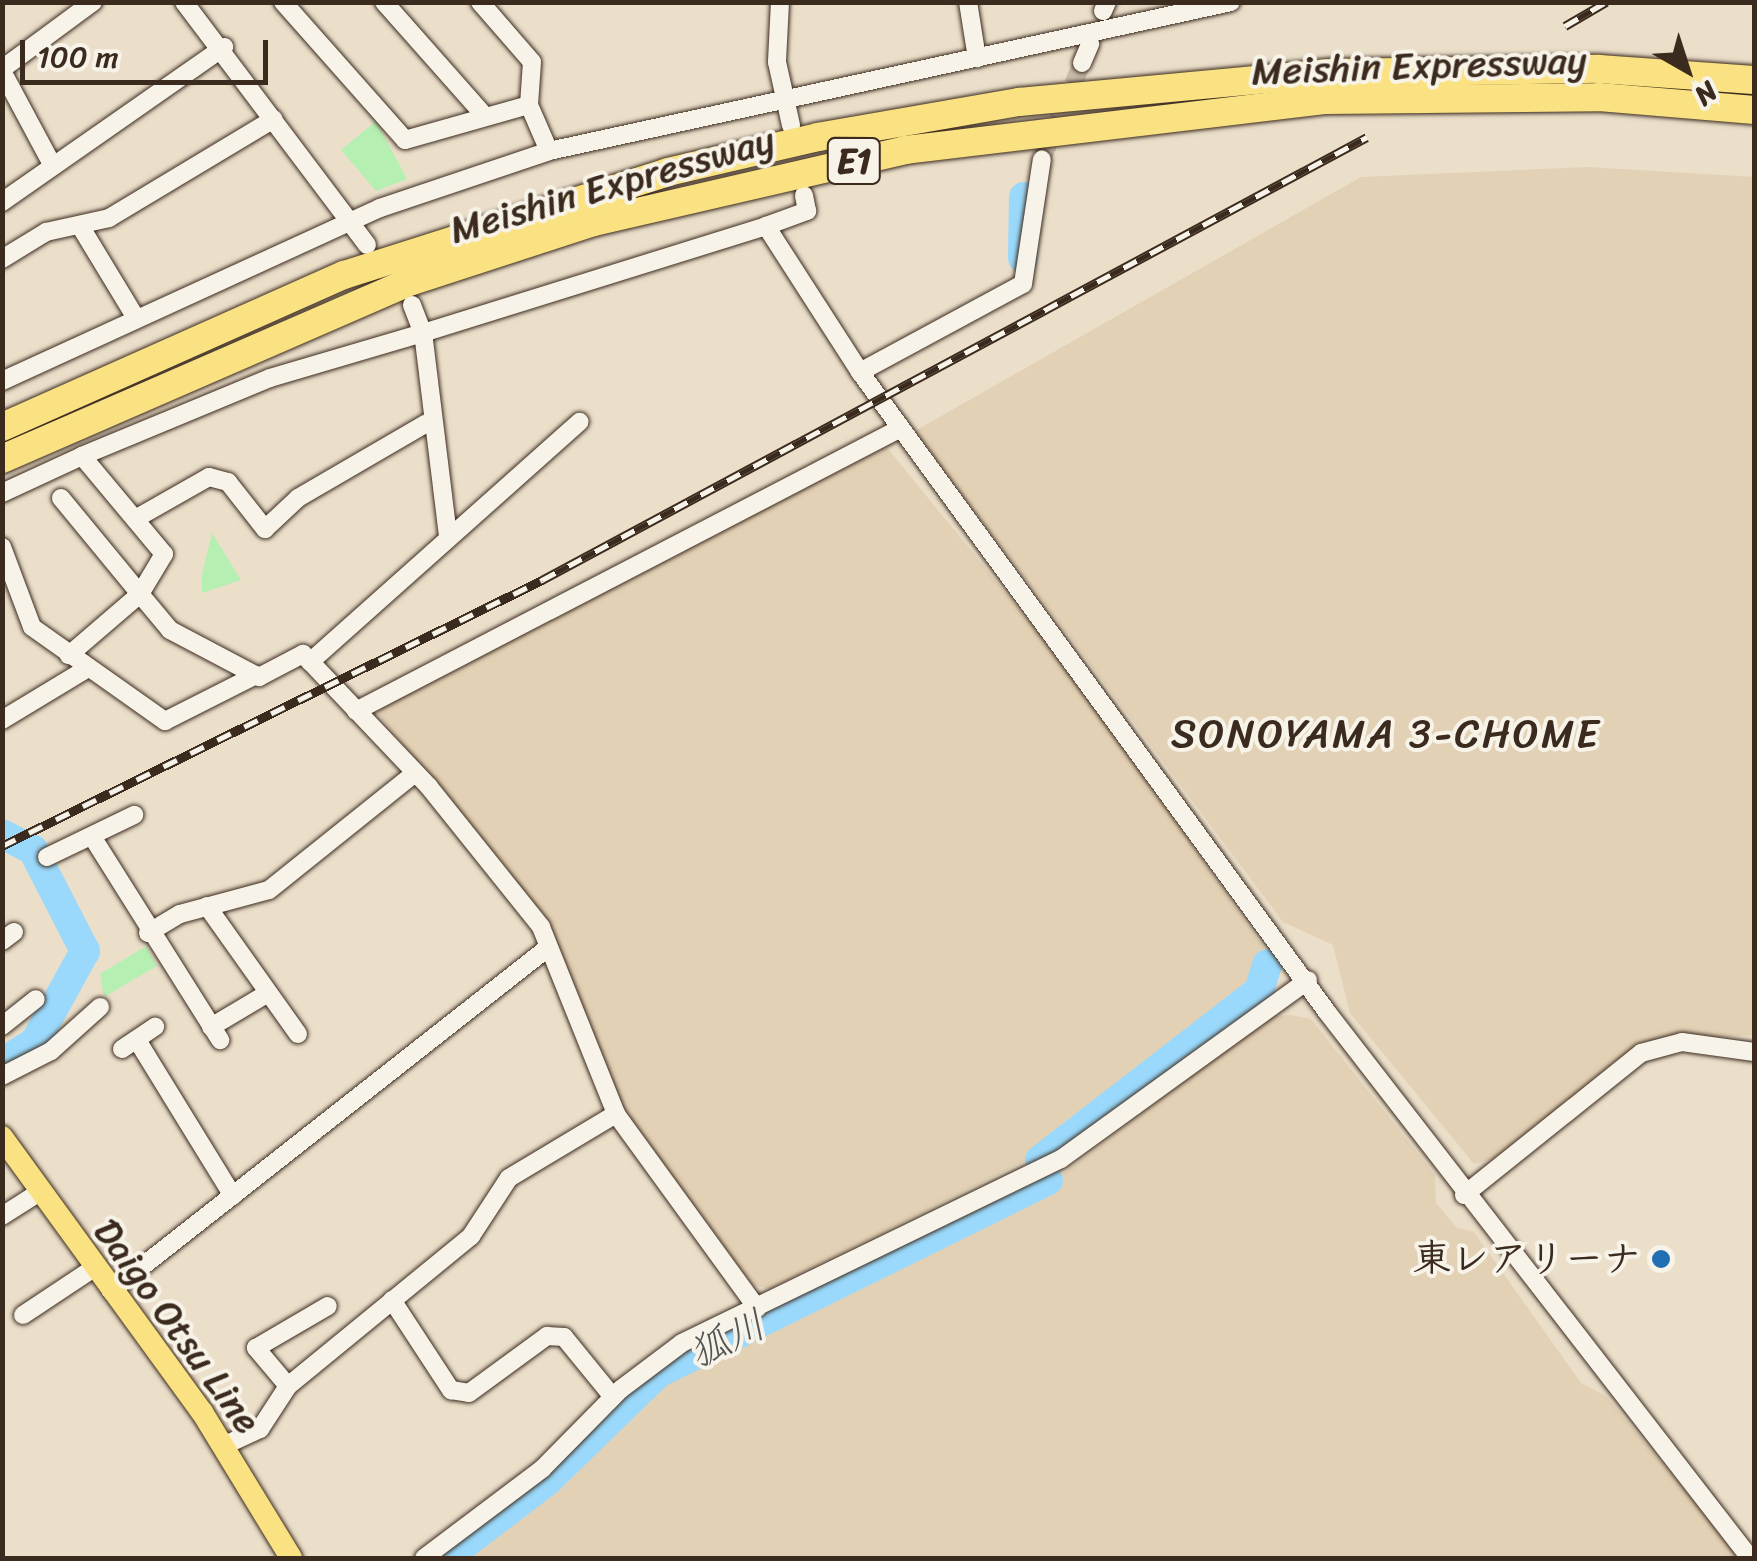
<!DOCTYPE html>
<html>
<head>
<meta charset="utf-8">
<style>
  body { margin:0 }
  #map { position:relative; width:1757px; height:1561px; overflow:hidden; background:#ebdfca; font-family:Sriracha,"Klee One",sans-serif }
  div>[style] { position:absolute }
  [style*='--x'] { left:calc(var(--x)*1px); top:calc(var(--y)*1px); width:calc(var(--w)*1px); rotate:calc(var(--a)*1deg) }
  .built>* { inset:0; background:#e3d1b5 }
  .green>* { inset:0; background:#b6efb2 }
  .river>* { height:30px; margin:-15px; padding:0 15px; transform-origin:15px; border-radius:15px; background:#9ad9fb }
  .minor-tunnel>* { height:18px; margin-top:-9px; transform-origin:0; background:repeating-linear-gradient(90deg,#c8bba8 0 18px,transparent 0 27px) }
  .roads { filter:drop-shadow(0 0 2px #3b2a1e) drop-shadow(0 0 2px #3b2a1e) }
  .minor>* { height:18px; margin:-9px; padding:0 9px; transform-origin:9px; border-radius:9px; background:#f7f3e8 }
  .major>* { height:22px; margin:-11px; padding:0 11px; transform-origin:11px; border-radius:11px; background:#fae181 }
  .highway>* { height:28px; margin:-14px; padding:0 14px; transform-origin:14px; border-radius:14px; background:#fae181 }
  .rail>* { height:9px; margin-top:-4.5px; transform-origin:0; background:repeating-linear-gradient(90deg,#f7f3e8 0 15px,#3b2a1e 0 30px); box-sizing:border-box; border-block:2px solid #3b2a1e }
  .dots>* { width:28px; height:28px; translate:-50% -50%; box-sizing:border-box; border:5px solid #f7f3e8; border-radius:50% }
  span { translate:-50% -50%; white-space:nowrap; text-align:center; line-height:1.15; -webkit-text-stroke:8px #f7f3e8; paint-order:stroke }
  .shield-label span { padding:2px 8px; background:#f7f3e8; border:2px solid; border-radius:8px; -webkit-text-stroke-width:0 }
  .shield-label { font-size:35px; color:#3b2a1e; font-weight:700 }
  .street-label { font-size:38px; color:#3b2a1e }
  .poi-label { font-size:38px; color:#3b2a1e; font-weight:700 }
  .right { translate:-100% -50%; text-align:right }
  .neighbourhood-label { font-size:40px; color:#3b2a1e; letter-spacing:2.5px }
  .water-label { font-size:40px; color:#535655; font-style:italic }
  .frame { position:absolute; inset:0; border:5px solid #3b2a1e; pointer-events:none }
  .north { position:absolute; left:1637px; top:20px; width:100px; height:100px; -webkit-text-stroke:8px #f7f3e8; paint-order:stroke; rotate:141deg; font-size:28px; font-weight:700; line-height:40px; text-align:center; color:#3b2a1e }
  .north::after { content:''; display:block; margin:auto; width:35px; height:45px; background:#3b2a1e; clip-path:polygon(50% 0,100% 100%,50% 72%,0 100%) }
  .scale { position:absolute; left:20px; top:40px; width:248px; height:45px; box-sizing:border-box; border:5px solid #3b2a1e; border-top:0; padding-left:12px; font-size:30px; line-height:35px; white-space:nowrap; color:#3b2a1e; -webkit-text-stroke:8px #f7f3e8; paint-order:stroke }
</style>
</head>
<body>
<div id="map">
  <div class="built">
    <div style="clip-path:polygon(1588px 167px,1754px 177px,1754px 1035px,1645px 1042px,1493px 1159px,1474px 1164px,1350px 1013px,1333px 945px,1283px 922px,915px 431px,1361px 177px)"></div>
    <div style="clip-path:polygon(884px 444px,1068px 669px,1264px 948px,1256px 986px,1033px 1157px,769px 1289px,752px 1285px,627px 1114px,559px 967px,552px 926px,378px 714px,383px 702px)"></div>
    <div style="clip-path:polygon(1291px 1015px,1311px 1019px,1435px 1175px,1436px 1203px,1457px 1228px,1474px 1232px,1581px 1383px,1606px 1396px,1742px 1558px,463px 1558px,668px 1379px,1027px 1201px,1270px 1016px)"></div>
  </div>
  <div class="green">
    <div style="clip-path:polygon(376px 121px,407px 179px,376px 191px,341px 150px)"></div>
    <div style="clip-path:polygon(212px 533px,241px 580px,202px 593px,202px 574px)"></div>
    <div style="clip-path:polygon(146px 946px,157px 966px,104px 997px,100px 974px)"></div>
  </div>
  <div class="river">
    <div style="--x:1023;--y:258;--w:61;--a:-89.1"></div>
    <div style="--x:2;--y:834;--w:35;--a:27"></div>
    <div style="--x:33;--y:850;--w:114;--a:62.8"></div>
    <div style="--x:85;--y:951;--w:104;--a:118.8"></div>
    <div style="--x:35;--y:1042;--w:39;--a:148"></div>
    <div style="--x:1040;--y:1160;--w:277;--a:-37.7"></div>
    <div style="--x:1259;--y:991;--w:28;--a:-73"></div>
    <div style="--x:446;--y:1558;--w:127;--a:-37.3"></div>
    <div style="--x:547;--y:1481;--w:155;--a:-44.2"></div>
    <div style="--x:658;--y:1373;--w:435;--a:-26.3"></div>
  </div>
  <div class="minor-tunnel">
    <div style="--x:1042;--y:159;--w:104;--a:-67.4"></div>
  </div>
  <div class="roads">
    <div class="minor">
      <div style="--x:184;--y:2;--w:304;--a:53"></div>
      <div style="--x:283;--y:2;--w:184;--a:48.5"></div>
      <div style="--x:405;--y:140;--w:129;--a:-15.8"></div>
      <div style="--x:384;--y:2;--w:149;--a:48.5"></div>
      <div style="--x:480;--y:2;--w:79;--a:49.1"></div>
      <div style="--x:532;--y:62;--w:43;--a:94"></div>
      <div style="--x:529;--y:105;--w:50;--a:66.5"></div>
      <div style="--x:780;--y:2;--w:60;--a:92.9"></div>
      <div style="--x:777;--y:62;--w:65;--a:77.5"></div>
      <div style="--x:968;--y:2;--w:57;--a:80.9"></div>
      <div style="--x:1103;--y:11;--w:10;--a:-66"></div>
      <div style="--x:1082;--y:63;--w:21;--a:-67"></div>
      <div style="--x:2;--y:69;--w:113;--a:-36.4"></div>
      <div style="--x:2;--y:71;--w:108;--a:61.8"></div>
      <div style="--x:2;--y:202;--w:271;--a:-34.9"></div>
      <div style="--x:766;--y:226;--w:44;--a:-20.1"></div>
      <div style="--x:807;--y:211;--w:16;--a:-101"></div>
      <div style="--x:82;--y:229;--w:104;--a:58.8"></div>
      <div style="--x:2;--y:259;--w:52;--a:-31.5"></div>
      <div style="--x:46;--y:232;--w:65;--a:-12.5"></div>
      <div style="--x:109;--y:218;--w:192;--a:-31"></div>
      <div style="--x:412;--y:305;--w:30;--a:69"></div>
      <div style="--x:423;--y:333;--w:359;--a:-17.3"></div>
      <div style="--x:766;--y:226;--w:174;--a:57.2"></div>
      <div style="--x:860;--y:372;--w:792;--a:53.88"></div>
      <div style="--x:1327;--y:1012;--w:691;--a:52.23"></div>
      <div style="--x:860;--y:372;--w:185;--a:-28.4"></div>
      <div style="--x:1023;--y:284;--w:126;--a:-81.4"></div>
      <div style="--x:2;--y:381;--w:416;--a:-24.6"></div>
      <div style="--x:380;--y:208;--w:178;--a:-18.6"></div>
      <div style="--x:549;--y:151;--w:698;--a:-12.32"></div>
      <div style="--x:2;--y:493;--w:88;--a:-24.8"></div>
      <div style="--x:61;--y:498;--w:124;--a:50.5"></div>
      <div style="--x:140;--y:594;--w:94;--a:139.3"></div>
      <div style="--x:135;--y:519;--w:85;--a:-29.6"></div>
      <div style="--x:209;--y:477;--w:20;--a:15"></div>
      <div style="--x:228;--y:482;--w:60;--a:51.8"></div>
      <div style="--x:265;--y:529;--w:45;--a:-43.2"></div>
      <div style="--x:298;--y:498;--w:149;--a:-30.2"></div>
      <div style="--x:448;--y:536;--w:205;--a:-97"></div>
      <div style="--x:423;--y:333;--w:159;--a:163.6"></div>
      <div style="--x:270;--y:378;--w:204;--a:157.5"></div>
      <div style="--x:82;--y:456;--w:128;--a:50.1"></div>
      <div style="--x:164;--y:554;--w:47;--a:121"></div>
      <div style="--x:140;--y:594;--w:47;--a:50.2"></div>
      <div style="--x:170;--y:630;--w:101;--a:27.8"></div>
      <div style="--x:259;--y:677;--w:50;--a:-27.6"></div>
      <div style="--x:303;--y:654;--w:183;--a:46.5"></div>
      <div style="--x:429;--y:787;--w:179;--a:51.3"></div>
      <div style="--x:541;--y:927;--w:201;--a:68.1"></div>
      <div style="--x:616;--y:1114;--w:240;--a:54"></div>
      <div style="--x:2;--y:547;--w:85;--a:69.4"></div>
      <div style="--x:32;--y:627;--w:163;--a:35.3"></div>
      <div style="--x:165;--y:721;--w:102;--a:-26.8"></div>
      <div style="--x:310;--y:662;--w:361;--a:-41.7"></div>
      <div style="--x:356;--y:711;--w:614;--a:-27.44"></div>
      <div style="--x:2;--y:720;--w:100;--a:-31.2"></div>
      <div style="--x:93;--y:838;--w:239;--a:57.8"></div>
      <div style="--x:47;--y:857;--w:97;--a:-25.8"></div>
      <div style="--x:207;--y:906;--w:157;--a:54.6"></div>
      <div style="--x:148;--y:933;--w:37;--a:-31"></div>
      <div style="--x:180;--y:914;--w:92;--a:-15.1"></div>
      <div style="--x:269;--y:890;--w:187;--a:-38.7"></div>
      <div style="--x:2;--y:941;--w:15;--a:-37"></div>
      <div style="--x:2;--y:1026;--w:43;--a:-38.5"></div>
      <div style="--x:211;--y:1027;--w:66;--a:-30.8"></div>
      <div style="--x:137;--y:1040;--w:183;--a:58.4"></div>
      <div style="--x:122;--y:1049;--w:40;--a:-34"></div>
      <div style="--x:2;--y:1076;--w:55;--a:-27"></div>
      <div style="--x:51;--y:1051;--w:66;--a:-41.9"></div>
      <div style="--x:1464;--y:1195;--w:227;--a:-38.7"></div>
      <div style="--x:1641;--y:1053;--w:42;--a:-15"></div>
      <div style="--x:1682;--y:1042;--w:73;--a:7.9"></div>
      <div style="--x:2;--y:1216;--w:43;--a:-32.6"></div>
      <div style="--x:111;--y:1291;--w:552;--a:-38.16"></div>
      <div style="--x:392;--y:1300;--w:108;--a:56.8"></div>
      <div style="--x:451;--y:1390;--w:18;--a:9"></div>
      <div style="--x:469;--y:1393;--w:97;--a:-36.2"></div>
      <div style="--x:547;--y:1336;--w:17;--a:3"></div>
      <div style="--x:564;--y:1337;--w:77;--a:50.8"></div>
      <div style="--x:23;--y:1315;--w:85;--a:-33.5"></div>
      <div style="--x:288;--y:1386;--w:50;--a:-130.1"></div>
      <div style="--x:256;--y:1348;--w:83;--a:-30.3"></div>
      <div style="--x:223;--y:1446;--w:41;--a:-24.7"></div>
      <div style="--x:260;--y:1429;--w:51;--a:-56.9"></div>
      <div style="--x:288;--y:1386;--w:237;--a:-39.3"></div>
      <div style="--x:471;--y:1236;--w:69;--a:-56.8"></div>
      <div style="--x:509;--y:1178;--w:125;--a:-30.9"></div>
      <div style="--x:424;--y:1558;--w:148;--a:-37"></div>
      <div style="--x:542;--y:1469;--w:112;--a:-45.4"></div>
      <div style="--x:621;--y:1389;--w:76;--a:-37"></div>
      <div style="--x:682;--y:1343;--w:421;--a:-25.9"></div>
      <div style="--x:1061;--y:1159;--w:305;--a:-35.9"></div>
    </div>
    <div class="major">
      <div style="--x:2;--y:1137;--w:340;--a:54"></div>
      <div style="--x:202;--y:1412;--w:171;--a:58.6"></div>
    </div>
    <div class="highway">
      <div style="--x:2;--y:427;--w:374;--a:-24"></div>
      <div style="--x:344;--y:275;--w:340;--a:-17.6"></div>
      <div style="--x:668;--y:172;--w:154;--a:-13.1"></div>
      <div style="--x:818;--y:137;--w:204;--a:-9.9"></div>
      <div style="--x:1019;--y:102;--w:316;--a:-5.3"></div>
      <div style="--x:1334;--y:73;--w:265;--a:-0.9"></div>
      <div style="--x:1599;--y:69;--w:155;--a:4.1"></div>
      <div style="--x:2;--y:459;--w:447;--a:-23.5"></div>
      <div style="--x:412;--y:281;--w:191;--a:-18"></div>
      <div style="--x:594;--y:222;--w:319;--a:-13"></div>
      <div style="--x:905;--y:150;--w:423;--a:-6.8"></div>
      <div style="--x:1325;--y:100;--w:274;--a:-0.6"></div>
      <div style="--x:1599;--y:97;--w:156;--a:4.8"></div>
    </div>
  </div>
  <div class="rail">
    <div style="--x:1565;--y:26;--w:48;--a:-30.3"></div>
    <div style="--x:2;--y:846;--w:602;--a:-26.22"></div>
    <div style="--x:542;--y:580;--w:936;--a:-28.23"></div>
  </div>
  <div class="dots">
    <div style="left:1661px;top:1259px;background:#1f6fb2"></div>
  </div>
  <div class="shield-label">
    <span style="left:854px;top:161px">E1</span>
  </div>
  <div class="street-label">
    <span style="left:1419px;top:66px;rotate:-2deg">Meishin Expressway</span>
    <span style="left:612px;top:185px;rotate:-16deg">Meishin Expressway</span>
    <span style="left:177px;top:1326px;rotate:54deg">Daigo Otsu Line</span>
  </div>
  <div class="poi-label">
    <span class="right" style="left:1641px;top:1259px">東レアリーナ</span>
  </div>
  <div class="neighbourhood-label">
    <span style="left:1386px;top:734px">SONOYAMA 3-CHOME</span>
  </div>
  <div class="water-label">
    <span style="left:727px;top:1339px;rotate:-26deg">狐川</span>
  </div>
  <div class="frame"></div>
  <div class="north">N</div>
  <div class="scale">100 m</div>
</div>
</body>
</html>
